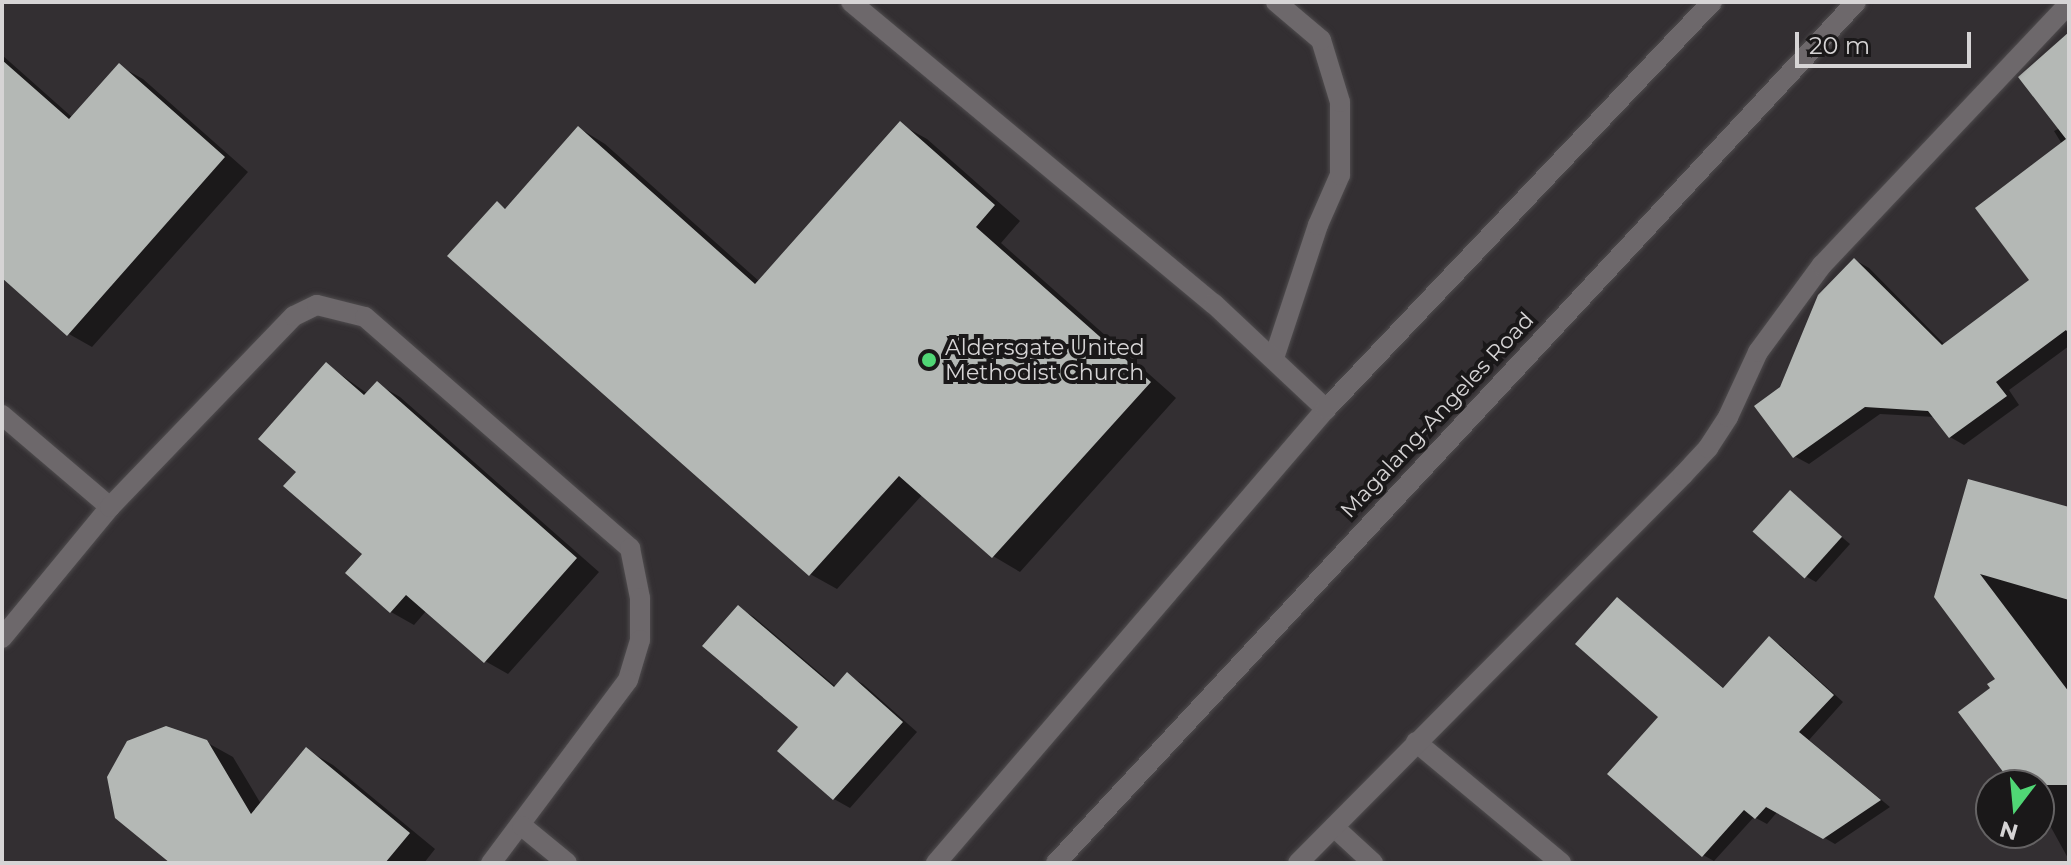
<!DOCTYPE html>
<html>
<head>
<meta charset="utf-8">
<style>
  body { margin:0 }
  #map { position:relative; width:2071px; height:865px; overflow:hidden; background:#332f32; font-family:Montserrat,sans-serif }
  div>[style] { position:absolute }
  [style*='--x'] { left:calc(var(--x)*1px); top:calc(var(--y)*1px); width:calc(var(--w)*1px); rotate:calc(var(--a)*1deg) }
  .shadow>* { inset:0; background:#0007 }
  .building>* { inset:0; background:#b4b8b5; transform-origin:0 0 }
  .roads { filter:drop-shadow(0 0 2px #4f4c4e) drop-shadow(0 0 2px #4f4c4e) }
  .service>* { height:20px; margin:-10px; padding:0 10px; transform-origin:10px; border-radius:10px; background:#6d686b }
  .minor>* { height:20px; margin:-10px; padding:0 10px; transform-origin:10px; border-radius:10px; background:#6d686b }
  .secondary>* { height:20px; margin:-10px; padding:0 10px; transform-origin:10px; border-radius:10px; background:#6d686b }
  .dots>* { width:22px; height:22px; translate:-50% -50%; box-sizing:border-box; border:4px solid #1a1819; border-radius:50% }
  span { translate:-50% -50%; white-space:nowrap; text-align:center; line-height:1.15; -webkit-text-stroke:8px #1a1819; paint-order:stroke }
  .poi-label { font-size:22px; color:#d6d4d5 }
  .left { translate:0 -50%; text-align:left }
  .street-label { font-size:22px; color:#d6d4d5 }
  .frame { position:absolute; inset:0; border:4px solid #d6d4d5; pointer-events:none }
  .north { position:absolute; left:1975px; top:769px; width:80px; height:80px; box-sizing:border-box; background:#1a1819; border:2px solid #656364; border-radius:50%; rotate:196deg; font-size:22px; font-weight:700; line-height:32px; text-align:center; color:#d6d4d5 }
  .north::after { content:''; display:block; margin:auto; width:28px; height:36px; background:#50d675; clip-path:polygon(50% 0,100% 100%,50% 72%,0 100%) }
  .scale { position:absolute; left:1795px; top:32px; width:176px; height:36px; box-sizing:border-box; border:4px solid #d6d4d5; border-top:0; padding-left:10px; font-size:24px; line-height:28px; white-space:nowrap; color:#d6d4d5; -webkit-text-stroke:6px #1a1819; paint-order:stroke }
</style>
</head>
<body>
<div id="map">
  <div class="shadow">
    <div style="clip-path:polygon(2069px 36px,2069px 346px,2009px 390px,2019px 405px,1964px 445px,1950px 437px,1935px 417px,1880px 414px,1809px 464px,1794px 456px,1781px 388px,1855px 260px,1869px 268px,1945px 345px,2032px 281px,2062px 144px,2054px 131px,2060px 128px)"></div>
    <div style="clip-path:polygon(2px 55px,73px 118px,119px 66px,143px 79px,248px 172px,92px 347px,69px 334px,2px 275px)"></div>
    <div style="clip-path:polygon(900px 124px,927px 139px,1020px 221px,1001px 243px,1176px 398px,1020px 572px,993px 556px,923px 494px,837px 589px,810px 574px,497px 204px,507px 209px,579px 128px,605px 144px,760px 282px)"></div>
    <div style="clip-path:polygon(326px 364px,368px 394px,377px 384px,400px 397px,599px 572px,508px 674px,485px 661px,427px 610px,414px 625px,391px 612px,348px 573px,364px 554px,299px 472px)"></div>
    <div style="clip-path:polygon(1790px 493px,1850px 544px,1816px 582px,1807px 577px)"></div>
    <div style="clip-path:polygon(2069px 510px,2069px 689px,2032px 715px,1936px 596px)"></div>
    <div style="clip-path:polygon(1617px 599px,1725px 689px,1769px 639px,1780px 645px,1843px 702px,1809px 740px,1890px 807px,1835px 844px,1778px 811px,1767px 824px,1754px 817px,1714px 861px,1703px 855px,1660px 717px)"></div>
    <div style="clip-path:polygon(739px 608px,754px 617px,836px 687px,847px 675px,863px 684px,917px 732px,850px 808px,834px 799px)"></div>
    <div style="clip-path:polygon(2069px 715px,2069px 860px,2047px 820px,2039px 816px,2039px 785px,2016px 785px)"></div>
    <div style="clip-path:polygon(206px 742px,233px 757px,261px 804px,307px 750px,333px 765px,435px 849px,424px 863px,173px 863px)"></div>
  </div>
  <div class="building">
    <div style="clip-path:polygon(2069px 32px,2069px 334px,2066px 330px,1996px 382px,2007px 396px,1949px 438px,1928px 411px,1865px 407px,1793px 458px,1754px 406px,1780px 387px,1818px 295px,1854px 258px,1942px 345px,2029px 280px,1975px 208px,2066px 139px,2018px 77px)"></div>
    <div style="clip-path:polygon(2px 60px,69px 119px,119px 63px,225px 157px,67px 336px,2px 278px)"></div>
    <div style="clip-path:polygon(900px 121px,995px 205px,976px 227px,1151px 382px,992px 558px,899px 476px,809px 576px,447px 256px,497px 201px,505px 209px,578px 126px,755px 284px)"></div>
    <div style="clip-path:polygon(326px 362px,364px 395px,377px 381px,577px 558px,484px 663px,406px 595px,390px 613px,345px 573px,362px 554px,283px 486px,296px 472px,258px 439px)"></div>
    <div style="clip-path:polygon(1968px 479px,2069px 507px,2069px 600px,1980px 574px,2069px 692px,2069px 785px,2013px 785px,1958px 712px,1990px 688px,1987px 684px,1995px 679px,1934px 597px)"></div>
    <div style="left:1790px;top:490px;width:70px;height:56px;rotate:42deg"></div>
    <div style="clip-path:polygon(1617px 597px,1723px 688px,1769px 636px,1834px 695px,1799px 732px,1881px 800px,1823px 839px,1766px 807px,1755px 819px,1744px 810px,1702px 857px,1607px 774px,1658px 717px,1575px 644px)"></div>
    <div style="clip-path:polygon(738px 605px,834px 687px,847px 672px,903px 722px,833px 800px,777px 751px,798px 727px,702px 646px)"></div>
    <div style="clip-path:polygon(166px 726px,207px 740px,251px 814px,306px 747px,410px 833px,385px 863px,170px 863px,115px 818px,107px 777px,127px 741px)"></div>
  </div>
  <div class="roads">
    <div class="service">
      <div style="--x:1274;--y:358;--w:140;--a:-71.7"></div>
      <div style="--x:1318;--y:225;--w:55;--a:-66.3"></div>
      <div style="--x:1340;--y:175;--w:73;--a:-90"></div>
      <div style="--x:1340;--y:102;--w:65;--a:-107"></div>
      <div style="--x:1321;--y:40;--w:59;--a:-139.8"></div>
      <div style="--x:2;--y:415;--w:142;--a:40.4"></div>
      <div style="--x:2;--y:638;--w:170;--a:-50.5"></div>
      <div style="--x:110;--y:507;--w:265;--a:-46.1"></div>
      <div style="--x:294;--y:316;--w:25;--a:-26"></div>
      <div style="--x:317;--y:305;--w:49;--a:14"></div>
      <div style="--x:365;--y:317;--w:352;--a:41.1"></div>
      <div style="--x:630;--y:548;--w:51;--a:78.7"></div>
      <div style="--x:640;--y:598;--w:42;--a:90"></div>
      <div style="--x:640;--y:640;--w:42;--a:106.7"></div>
      <div style="--x:628;--y:680;--w:229;--a:126.8"></div>
      <div style="--x:522;--y:826;--w:58;--a:39.4"></div>
    </div>
    <div class="minor">
      <div style="--x:851;--y:2;--w:472;--a:39.8"></div>
      <div style="--x:1214;--y:304;--w:154;--a:43.2"></div>
      <div style="--x:1416;--y:742;--w:189;--a:39.8"></div>
      <div style="--x:1334;--y:827;--w:53;--a:42.7"></div>
      <div style="--x:936;--y:863;--w:599;--a:-49.34"></div>
      <div style="--x:1326;--y:409;--w:561;--a:-46.52"></div>
      <div style="--x:1298;--y:863;--w:547;--a:-45.22"></div>
      <div style="--x:1683;--y:475;--w:37;--a:-47"></div>
      <div style="--x:1708;--y:448;--w:37;--a:-57"></div>
      <div style="--x:1728;--y:417;--w:72;--a:-65.2"></div>
      <div style="--x:1758;--y:352;--w:108;--a:-53.7"></div>
      <div style="--x:1822;--y:265;--w:359;--a:-46.6"></div>
    </div>
    <div class="secondary">
      <div style="--x:1056;--y:863;--w:1175;--a:-47.1"></div>
    </div>
  </div>
  <div class="dots">
    <div style="left:929px;top:360px;background:#50d675"></div>
  </div>
  <div class="poi-label">
    <span class="left" style="left:945px;top:360px">Aldersgate United<br>Methodist Church</span>
  </div>
  <div class="street-label">
    <span style="left:1437px;top:415px;rotate:-47deg">Magalang-Angeles Road</span>
  </div>
  <div class="frame"></div>
  <div class="north">N</div>
  <div class="scale">20 m</div>
</div>
</body>
</html>
